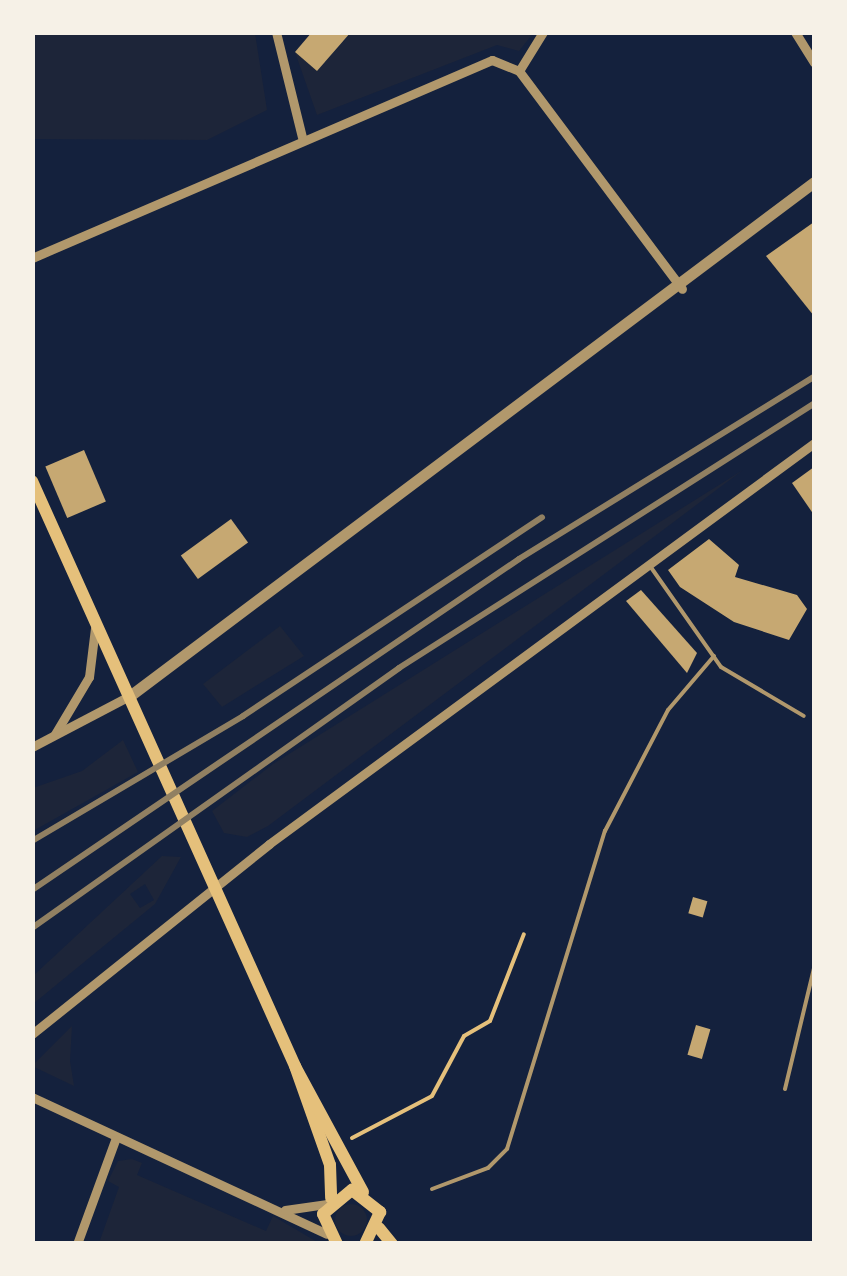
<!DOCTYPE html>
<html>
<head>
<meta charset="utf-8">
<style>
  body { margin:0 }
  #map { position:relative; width:847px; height:1276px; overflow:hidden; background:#14213d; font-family:"Work Sans",sans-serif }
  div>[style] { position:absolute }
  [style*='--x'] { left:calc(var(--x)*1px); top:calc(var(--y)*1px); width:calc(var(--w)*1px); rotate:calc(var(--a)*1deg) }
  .green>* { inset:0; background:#1d2539 }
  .round { border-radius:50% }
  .building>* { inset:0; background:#c6a872; transform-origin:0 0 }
  .path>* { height:4px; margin:-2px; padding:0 2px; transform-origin:2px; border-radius:2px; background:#e5c07b }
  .service>* { height:4px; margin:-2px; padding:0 2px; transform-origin:2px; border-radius:2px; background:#b1986c }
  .minor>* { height:9px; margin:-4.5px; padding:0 4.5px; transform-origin:4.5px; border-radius:4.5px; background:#b1986c }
  .tertiary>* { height:11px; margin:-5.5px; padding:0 5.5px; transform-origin:5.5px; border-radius:5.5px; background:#b1986c }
  .secondary>* { height:12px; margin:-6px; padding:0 6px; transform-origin:6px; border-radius:6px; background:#e5c07b }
  .rail>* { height:6px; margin:-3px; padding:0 3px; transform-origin:3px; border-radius:3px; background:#918062 }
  span { translate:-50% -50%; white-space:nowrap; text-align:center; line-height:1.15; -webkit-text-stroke:9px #f6f1e7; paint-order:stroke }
  .frame { position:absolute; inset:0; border:35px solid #f6f1e7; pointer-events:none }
</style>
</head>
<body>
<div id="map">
  <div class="green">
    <div style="clip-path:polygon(33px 32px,255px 33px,267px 110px,207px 140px,33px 139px)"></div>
    <div style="clip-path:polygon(351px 33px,525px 32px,531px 36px,519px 51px,497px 45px,317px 115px,295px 52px,317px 71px)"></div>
    <div style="clip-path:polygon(743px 470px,268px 826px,247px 837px,224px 833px,212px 811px,273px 764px)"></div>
    <div style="clip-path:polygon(280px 626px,304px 656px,222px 707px,203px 684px)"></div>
    <div style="clip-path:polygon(123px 740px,138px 772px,33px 831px,33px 788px,82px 771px)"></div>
    <div style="clip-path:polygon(evenodd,162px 856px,181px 857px,155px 904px,33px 1004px,33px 976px,162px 856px,145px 884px,154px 900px,140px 908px,130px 894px,145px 884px)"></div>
    <div style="clip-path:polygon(72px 1026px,70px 1061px,74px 1086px,32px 1066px)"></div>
    <div style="clip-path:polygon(132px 1159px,142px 1163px,137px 1175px,266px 1231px,273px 1216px,319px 1243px,99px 1243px,119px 1187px,108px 1181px,118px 1161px)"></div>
    <div class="round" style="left:335px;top:1204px;width:32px;height:32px"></div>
  </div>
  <div class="building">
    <div style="clip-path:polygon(312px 32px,351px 32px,317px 71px,295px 52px)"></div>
    <div style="clip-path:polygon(814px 222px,814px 316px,766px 256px)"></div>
    <div style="left:84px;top:450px;width:56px;height:42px;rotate:67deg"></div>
    <div style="clip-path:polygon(814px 467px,814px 515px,792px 483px)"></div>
    <div style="left:231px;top:519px;width:29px;height:62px;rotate:54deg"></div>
    <div style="clip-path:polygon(709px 539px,739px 565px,735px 577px,797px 595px,807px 609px,789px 640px,734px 622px,680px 587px,668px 570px)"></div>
    <div style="clip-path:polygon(641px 590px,697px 653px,687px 673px,626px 601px)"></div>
    <div style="left:693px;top:897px;width:15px;height:17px;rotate:16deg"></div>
    <div style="left:696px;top:1025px;width:15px;height:31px;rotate:16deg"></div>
  </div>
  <div class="path">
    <div style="--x:352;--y:1138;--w:90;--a:-27.7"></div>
    <div style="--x:432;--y:1096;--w:68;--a:-61.9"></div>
    <div style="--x:464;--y:1036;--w:30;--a:-30"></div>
    <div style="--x:490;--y:1021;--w:93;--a:-68.7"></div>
  </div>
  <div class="service">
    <div style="--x:650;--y:566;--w:123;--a:54.9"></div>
    <div style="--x:721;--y:667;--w:96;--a:30.6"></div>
    <div style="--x:785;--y:1089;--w:124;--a:-76.5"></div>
    <div style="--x:432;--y:1189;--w:60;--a:-20.6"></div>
    <div style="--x:488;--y:1168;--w:27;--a:-45"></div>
    <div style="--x:507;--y:1149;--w:333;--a:-72.9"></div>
    <div style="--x:605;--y:831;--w:136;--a:-62.5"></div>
    <div style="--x:668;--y:710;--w:71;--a:-49.6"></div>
  </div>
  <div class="minor">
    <div style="--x:276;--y:32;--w:108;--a:76.1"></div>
    <div style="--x:795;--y:32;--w:36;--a:58"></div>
    <div style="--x:519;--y:71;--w:46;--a:-58.4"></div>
    <div style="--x:32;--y:258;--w:501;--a:-23.29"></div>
    <div style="--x:492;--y:60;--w:29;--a:22"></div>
    <div style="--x:519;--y:71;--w:272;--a:53.2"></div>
    <div style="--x:55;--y:734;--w:66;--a:-59.2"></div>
    <div style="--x:89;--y:677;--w:49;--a:-83"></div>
    <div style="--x:32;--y:747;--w:112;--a:-27.7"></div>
    <div style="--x:32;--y:1034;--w:304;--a:-38.7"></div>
    <div style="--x:269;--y:844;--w:677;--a:-36.34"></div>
    <div style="--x:32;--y:1097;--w:325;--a:24.9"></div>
    <div style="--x:285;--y:1210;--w:41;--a:-8.3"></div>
    <div style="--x:77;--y:1244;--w:111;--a:-69.9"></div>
  </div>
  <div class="tertiary">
    <div style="--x:131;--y:695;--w:854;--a:-36.91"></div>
  </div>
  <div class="secondary">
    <div style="--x:32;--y:481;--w:641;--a:65.79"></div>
    <div style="--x:295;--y:1066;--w:105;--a:70.5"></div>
    <div style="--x:330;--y:1165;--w:33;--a:88"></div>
    <div style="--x:296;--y:1068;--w:141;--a:61.6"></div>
    <div style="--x:379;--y:1228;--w:21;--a:51"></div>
    <div style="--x:337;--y:1244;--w:33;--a:-115"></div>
    <div style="--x:323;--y:1214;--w:38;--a:-40"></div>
    <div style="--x:352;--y:1190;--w:36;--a:38"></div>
    <div style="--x:380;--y:1212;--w:35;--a:115"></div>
  </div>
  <div class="rail">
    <div style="--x:32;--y:841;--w:245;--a:-30.6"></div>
    <div style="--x:243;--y:716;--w:359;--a:-33.6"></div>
    <div style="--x:32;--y:890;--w:589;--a:-34.2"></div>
    <div style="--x:519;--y:559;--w:347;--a:-31.7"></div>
    <div style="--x:32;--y:928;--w:450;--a:-35.3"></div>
    <div style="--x:399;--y:668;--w:492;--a:-32.5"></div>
  </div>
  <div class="frame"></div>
</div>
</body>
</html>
